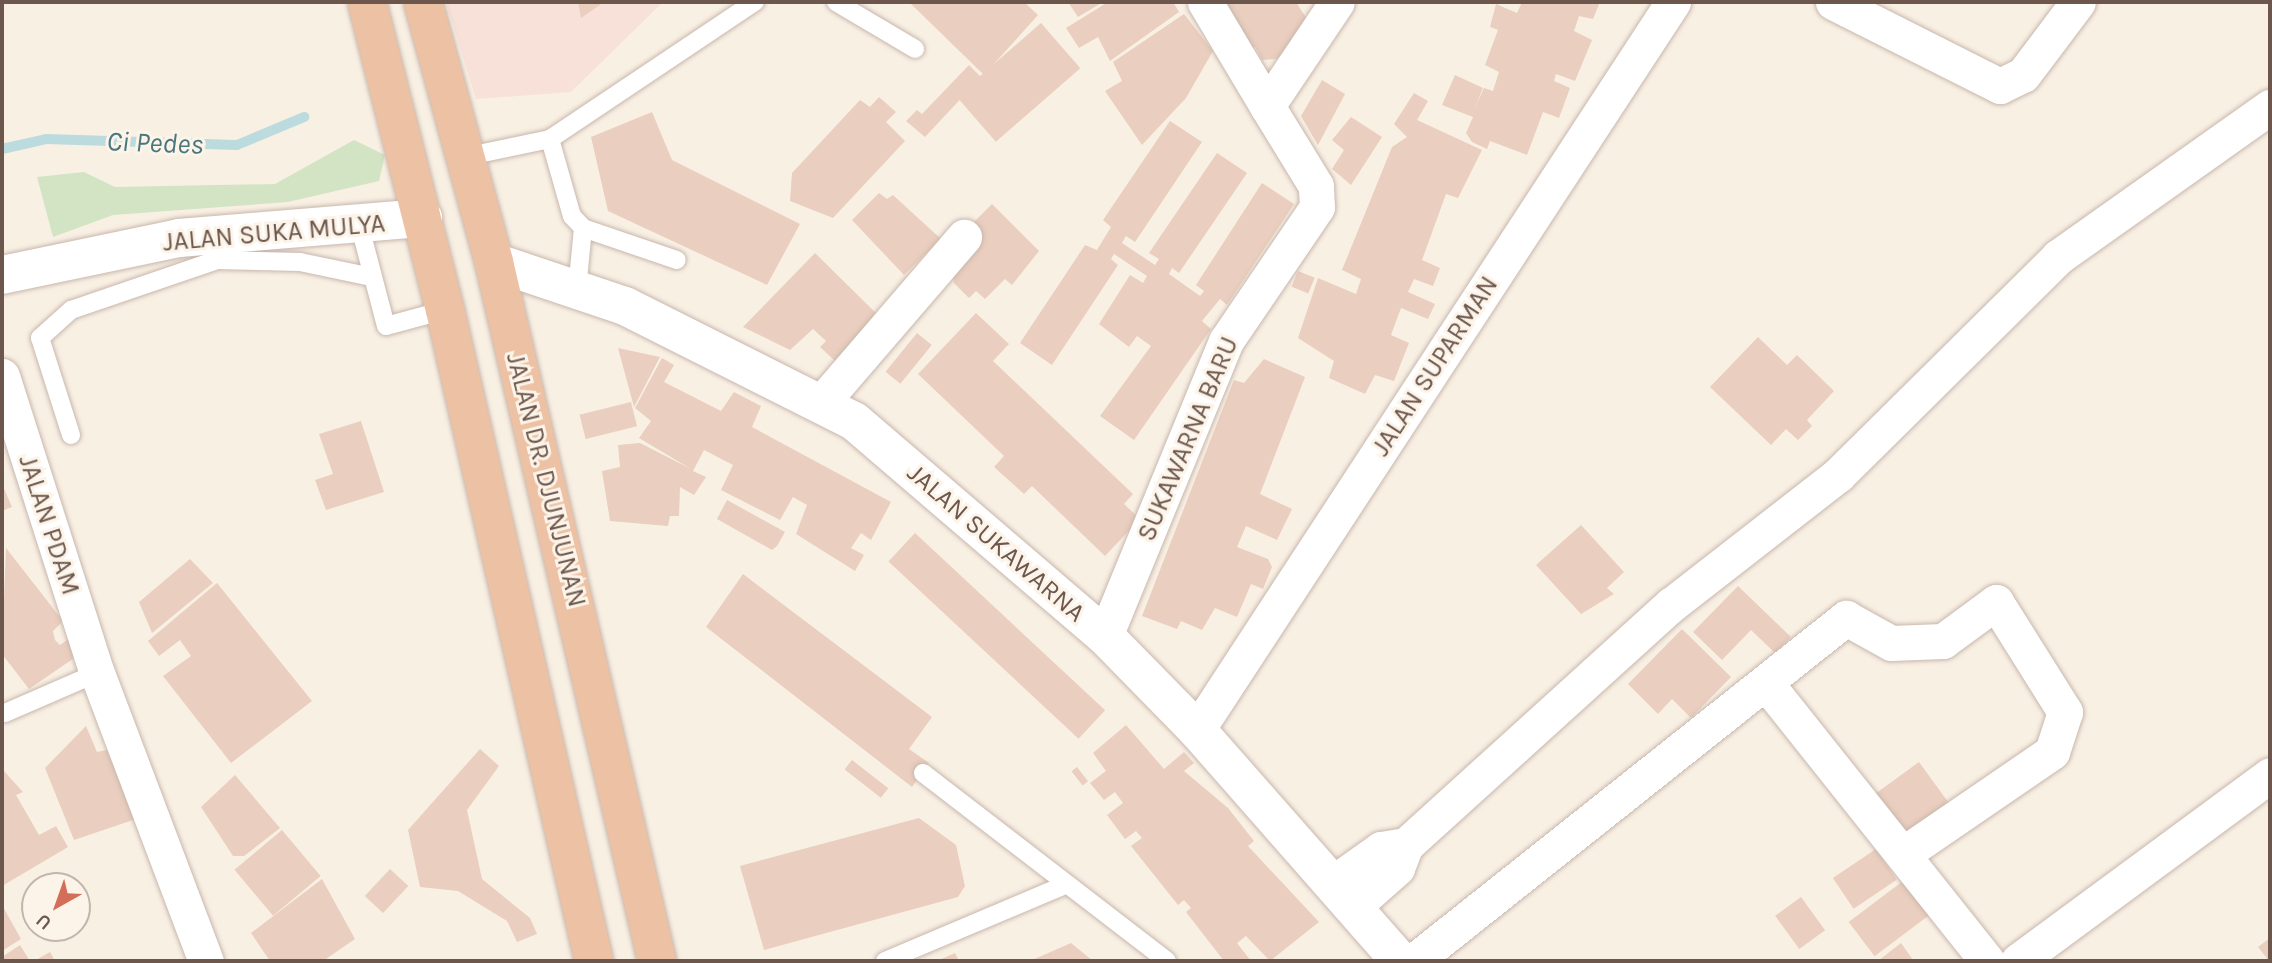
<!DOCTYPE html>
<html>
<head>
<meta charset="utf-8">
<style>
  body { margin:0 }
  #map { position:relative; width:2272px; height:963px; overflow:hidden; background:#f9f0e4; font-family:Karla,sans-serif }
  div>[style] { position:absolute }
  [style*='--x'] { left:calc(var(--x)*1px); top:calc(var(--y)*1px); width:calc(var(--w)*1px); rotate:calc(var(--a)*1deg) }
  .commercial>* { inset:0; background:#f7e1d9 }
  .green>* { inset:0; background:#d2e4c4 }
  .stream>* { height:10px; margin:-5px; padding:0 5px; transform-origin:5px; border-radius:5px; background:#bbdbdf }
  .building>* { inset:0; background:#eacebf; transform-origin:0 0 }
  .roads { filter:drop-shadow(0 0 2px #c8b7ac) drop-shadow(0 0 2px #c8b7ac) }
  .service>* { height:18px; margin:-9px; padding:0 9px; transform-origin:9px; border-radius:9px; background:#fff }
  .minor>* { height:35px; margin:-17.5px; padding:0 17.5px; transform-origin:17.5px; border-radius:17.5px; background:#fff }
  .tertiary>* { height:38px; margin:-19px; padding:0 19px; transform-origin:19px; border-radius:19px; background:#fff }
  .trunk>* { height:38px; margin:-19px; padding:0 19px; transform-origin:19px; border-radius:19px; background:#edc1a3 }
  span { translate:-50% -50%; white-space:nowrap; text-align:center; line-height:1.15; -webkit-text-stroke:6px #fcf4e9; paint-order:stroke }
  .street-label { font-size:26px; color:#6d574d }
  .water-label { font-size:28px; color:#4a777e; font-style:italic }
  .frame { position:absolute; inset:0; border:4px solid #6d574d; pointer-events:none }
  .north { position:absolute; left:21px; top:872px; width:70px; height:70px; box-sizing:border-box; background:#fcf4e9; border:2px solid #c3b5ab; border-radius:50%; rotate:220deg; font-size:19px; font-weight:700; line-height:28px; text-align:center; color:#6d574d }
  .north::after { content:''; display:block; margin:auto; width:24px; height:32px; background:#d36f58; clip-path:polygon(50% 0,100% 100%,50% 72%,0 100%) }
</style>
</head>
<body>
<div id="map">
  <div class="commercial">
    <div style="clip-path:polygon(446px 2px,663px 2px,571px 92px,476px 99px)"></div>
  </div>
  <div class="green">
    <div style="clip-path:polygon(354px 140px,385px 155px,379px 181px,288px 202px,113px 215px,53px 237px,37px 177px,84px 172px,115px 187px,275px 184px)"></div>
  </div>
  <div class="stream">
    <div style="--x:2;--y:149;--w:45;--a:-12.8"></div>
    <div style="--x:46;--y:139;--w:191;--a:1.8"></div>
    <div style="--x:237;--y:145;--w:73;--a:-22.7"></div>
  </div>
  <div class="building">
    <div style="clip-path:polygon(578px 2px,604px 2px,581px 18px)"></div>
    <div style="clip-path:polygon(909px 2px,1024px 2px,1038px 15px,984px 75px)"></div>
    <div style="clip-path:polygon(1068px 2px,1103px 2px,1078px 17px)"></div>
    <div style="clip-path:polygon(1108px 2px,1173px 2px,1179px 12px,1110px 61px,1098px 37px,1079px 48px,1066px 28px)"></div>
    <div style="clip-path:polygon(1223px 2px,1296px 2px,1314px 30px,1276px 59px,1262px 60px,1255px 47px,1248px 49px)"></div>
    <div style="clip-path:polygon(1522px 2px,1600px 2px,1593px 19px,1579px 16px,1574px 31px,1592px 40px,1575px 81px,1556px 74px,1554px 81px,1570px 88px,1559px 118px,1543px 112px,1527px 155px,1490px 141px,1487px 149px,1472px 142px,1466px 133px,1473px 117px,1442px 105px,1455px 75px,1483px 88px,1474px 110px,1484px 88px,1493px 91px,1499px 72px,1485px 65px,1498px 30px,1490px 27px,1496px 4px,1517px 13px)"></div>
    <div style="clip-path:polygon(1184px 14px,1213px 51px,1186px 98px,1142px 145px,1105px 91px,1122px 81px,1113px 62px)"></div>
    <div style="left:1041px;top:23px;width:60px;height:112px;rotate:49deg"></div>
    <div style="clip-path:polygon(969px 65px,981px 77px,925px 137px,906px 121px,917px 110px,922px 114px)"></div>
    <div style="clip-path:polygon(1322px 80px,1345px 94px,1318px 145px,1301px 116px)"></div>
    <div style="clip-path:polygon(1414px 93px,1428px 101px,1417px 120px,1482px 150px,1458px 198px,1446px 194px,1422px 260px,1440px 268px,1433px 286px,1414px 279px,1408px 292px,1435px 304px,1428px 319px,1401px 308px,1391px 335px,1409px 343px,1394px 381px,1375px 375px,1365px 394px,1329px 378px,1334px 361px,1298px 338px,1318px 278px,1356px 294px,1361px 279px,1342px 270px,1392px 147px,1407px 137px,1394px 124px)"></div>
    <div style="clip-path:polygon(879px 97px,896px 112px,886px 122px,905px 141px,833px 218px,790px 201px,792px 173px,860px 100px,870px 107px)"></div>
    <div style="clip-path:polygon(652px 112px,672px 160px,800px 224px,767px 285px,608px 211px,591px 137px)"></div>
    <div style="clip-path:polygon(1351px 117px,1382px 137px,1351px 185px,1332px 169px,1344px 150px,1332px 140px)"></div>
    <div style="clip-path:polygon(1170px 121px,1202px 142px,1135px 242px,1126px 236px,1122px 243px,1155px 265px,1159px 259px,1149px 253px,1217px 153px,1247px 173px,1179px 273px,1172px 268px,1169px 274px,1200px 296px,1204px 291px,1196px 285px,1262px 183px,1294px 204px,1227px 305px,1220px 299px,1202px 321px,1211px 329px,1134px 440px,1100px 416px,1151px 346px,1137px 336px,1129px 347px,1099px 324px,1130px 275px,1143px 283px,1147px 276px,1114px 254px,1111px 259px,1118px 265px,1052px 365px,1020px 343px,1085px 245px,1097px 250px,1111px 227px,1103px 220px)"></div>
    <div style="clip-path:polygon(879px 193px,887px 199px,893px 195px,941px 239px,904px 275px,852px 220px)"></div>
    <div style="clip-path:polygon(992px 204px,1039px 251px,1012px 285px,1005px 279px,985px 299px,976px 291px,969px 298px,954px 283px,951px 267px,968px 228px)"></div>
    <div style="clip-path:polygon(815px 253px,882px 319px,846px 371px,820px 347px,826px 341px,813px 329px,790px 350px,743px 327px)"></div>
    <div style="left:1298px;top:271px;width:18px;height:17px;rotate:22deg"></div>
    <div style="clip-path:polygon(976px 313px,1009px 344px,993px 361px,1133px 494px,1124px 504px,1140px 519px,1105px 556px,1032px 486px,1024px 494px,994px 467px,1004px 456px,918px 374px)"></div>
    <div style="left:917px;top:333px;width:19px;height:50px;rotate:39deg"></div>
    <div style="clip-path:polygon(1758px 337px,1787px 365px,1797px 355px,1834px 391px,1807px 420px,1812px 426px,1798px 440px,1786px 429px,1771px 445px,1710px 387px)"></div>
    <div style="clip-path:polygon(618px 348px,660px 357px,634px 407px)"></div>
    <div style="clip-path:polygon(662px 358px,674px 365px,664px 382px,721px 411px,734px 392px,761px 406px,752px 427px,891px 502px,871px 540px,861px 533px,851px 548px,864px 555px,855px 571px,796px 534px,807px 505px,793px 497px,780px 520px,721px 490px,733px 465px,704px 450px,693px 471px,706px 477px,694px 495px,680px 487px,679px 516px,670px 516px,668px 526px,610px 521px,602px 471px,620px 467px,618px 445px,640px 443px,691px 469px,639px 438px,651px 421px,635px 408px)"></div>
    <div style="clip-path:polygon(1264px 359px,1305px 377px,1260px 494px,1292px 509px,1277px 540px,1246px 526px,1237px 547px,1268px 559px,1272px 567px,1263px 589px,1251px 584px,1237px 617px,1215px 608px,1202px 630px,1181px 621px,1177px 629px,1142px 616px,1234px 380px,1244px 383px)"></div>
    <div style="left:631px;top:402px;width:25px;height:53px;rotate:76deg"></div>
    <div style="clip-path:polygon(361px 421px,384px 492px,326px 510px,315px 480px,333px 474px,319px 434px)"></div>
    <div style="clip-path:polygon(2px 484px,12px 507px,2px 511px)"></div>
    <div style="clip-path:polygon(727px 500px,785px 532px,777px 546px,772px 550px,717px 519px)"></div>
    <div style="clip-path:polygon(1581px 525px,1624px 572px,1607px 588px,1614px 594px,1581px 614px,1536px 565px)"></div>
    <div style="left:915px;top:533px;width:260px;height:39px;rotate:43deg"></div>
    <div style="clip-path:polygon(6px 548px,63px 621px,53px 631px,55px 640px,60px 645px,73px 636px,83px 652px,29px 689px,2px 654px)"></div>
    <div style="clip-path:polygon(190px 559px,213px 583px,152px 633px,139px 602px)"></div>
    <div style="clip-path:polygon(743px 574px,932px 717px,909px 749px,929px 763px,912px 787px,706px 627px)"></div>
    <div style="clip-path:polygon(217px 583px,312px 701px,231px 763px,163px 676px,191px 656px,180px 640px,159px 656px,148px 641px)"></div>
    <div style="clip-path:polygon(1738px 586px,1791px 637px,1775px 653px,1751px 630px,1722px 660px,1693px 632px)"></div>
    <div style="clip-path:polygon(1682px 629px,1731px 677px,1691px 718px,1672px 699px,1658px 714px,1628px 684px)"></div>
    <div style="clip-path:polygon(1126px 725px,1164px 769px,1184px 752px,1194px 763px,1184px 771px,1228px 808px,1254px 841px,1248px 846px,1319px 922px,1270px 961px,1246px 936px,1237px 943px,1251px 961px,1224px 961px,1186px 912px,1191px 908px,1184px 900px,1178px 905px,1131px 846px,1142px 838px,1136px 831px,1125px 839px,1107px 815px,1123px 803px,1115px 792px,1104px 800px,1090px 783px,1106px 771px,1093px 753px)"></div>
    <div style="clip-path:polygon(86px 726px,97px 752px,107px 750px,136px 819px,74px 840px,45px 768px)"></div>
    <div style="clip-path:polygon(480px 749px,499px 766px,467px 810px,482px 879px,530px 918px,537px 934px,517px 942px,507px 921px,458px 891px,420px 887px,408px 830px)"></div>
    <div style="left:852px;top:760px;width:46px;height:12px;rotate:38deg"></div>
    <div style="left:1919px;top:762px;width:52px;height:59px;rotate:54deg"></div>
    <div style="left:1077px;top:767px;width:18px;height:7px;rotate:52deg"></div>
    <div style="clip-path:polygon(3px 770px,23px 792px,16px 795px,39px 835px,56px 826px,68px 847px,2px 886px)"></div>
    <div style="clip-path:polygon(235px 775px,280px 828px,244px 856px,233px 856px,201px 807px)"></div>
    <div style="clip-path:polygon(919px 818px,956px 845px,965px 886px,958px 897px,764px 950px,740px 866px)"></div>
    <div style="left:282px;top:830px;width:60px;height:62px;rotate:50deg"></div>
    <div style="left:1876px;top:849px;width:37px;height:52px;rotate:56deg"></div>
    <div style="left:390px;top:869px;width:25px;height:37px;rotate:43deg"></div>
    <div style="left:1915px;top:872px;width:43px;height:83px;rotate:53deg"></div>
    <div style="clip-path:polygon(322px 879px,355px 939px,323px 961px,270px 961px,251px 933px)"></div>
    <div style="left:1801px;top:897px;width:41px;height:32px;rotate:54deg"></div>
    <div style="clip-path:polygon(2px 905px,21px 939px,2px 951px)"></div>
    <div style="clip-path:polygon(2270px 938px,2270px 961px,2269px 961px,2258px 947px)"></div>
    <div style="clip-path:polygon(1071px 943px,1093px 961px,1030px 961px)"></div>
    <div style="clip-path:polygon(1901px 943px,1913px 960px,1878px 961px)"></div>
    <div style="clip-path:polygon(20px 945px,30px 961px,2px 961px,2px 957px)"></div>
    <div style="clip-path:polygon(50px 952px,55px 961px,34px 961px)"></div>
    <div style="clip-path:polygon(955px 953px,959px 961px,937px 961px)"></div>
  </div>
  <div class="roads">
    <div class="service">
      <div style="--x:836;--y:2;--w:92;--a:30.7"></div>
      <div style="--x:550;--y:139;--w:80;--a:74.1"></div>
      <div style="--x:572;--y:216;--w:16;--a:47"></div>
      <div style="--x:583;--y:228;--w:99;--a:18.8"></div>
      <div style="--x:464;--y:157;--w:88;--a:-11.8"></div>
      <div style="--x:550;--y:139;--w:247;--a:-33.8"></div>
      <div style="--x:360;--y:227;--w:102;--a:75.3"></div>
      <div style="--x:386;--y:326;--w:61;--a:-15.2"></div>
      <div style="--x:577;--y:290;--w:62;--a:-84.5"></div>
      <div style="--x:71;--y:435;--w:102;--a:-107.7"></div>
      <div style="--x:40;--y:338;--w:42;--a:-42.1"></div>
      <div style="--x:71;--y:310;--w:154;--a:-18.9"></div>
      <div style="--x:217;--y:260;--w:83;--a:1.4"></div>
      <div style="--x:300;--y:262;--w:74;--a:11.8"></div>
      <div style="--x:5;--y:713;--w:100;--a:-23.5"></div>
      <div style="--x:923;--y:773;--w:308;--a:37.6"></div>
      <div style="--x:885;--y:961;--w:195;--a:-22.9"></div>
    </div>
    <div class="minor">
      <div style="--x:1205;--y:2;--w:121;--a:59.2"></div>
      <div style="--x:1833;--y:2;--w:187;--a:26.7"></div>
      <div style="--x:2000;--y:86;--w:25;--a:-26"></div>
      <div style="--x:2023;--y:75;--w:91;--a:-53"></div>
      <div style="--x:2;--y:376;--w:312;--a:72.3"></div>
      <div style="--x:97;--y:673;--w:308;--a:69.3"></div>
      <div style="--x:822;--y:402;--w:218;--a:-49.3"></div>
      <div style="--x:1105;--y:636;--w:319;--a:-67.7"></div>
      <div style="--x:1226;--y:341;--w:162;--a:-55.8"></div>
      <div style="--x:1317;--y:207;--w:21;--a:-93"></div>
      <div style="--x:1316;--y:186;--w:94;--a:-121.5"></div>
      <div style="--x:1267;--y:106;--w:125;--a:-56.1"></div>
      <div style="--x:1766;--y:683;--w:355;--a:51.5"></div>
      <div style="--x:1197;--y:730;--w:870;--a:-56.82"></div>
      <div style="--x:1333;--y:883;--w:59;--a:-35.3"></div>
      <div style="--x:1381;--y:849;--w:25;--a:-9"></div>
      <div style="--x:1353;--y:907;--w:59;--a:-41.6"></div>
      <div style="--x:1397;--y:868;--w:25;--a:-69"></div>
      <div style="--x:1406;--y:845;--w:358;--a:-42.2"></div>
      <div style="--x:1671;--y:605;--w:212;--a:-37.9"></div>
      <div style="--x:1838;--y:475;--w:310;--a:-44.7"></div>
      <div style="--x:2058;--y:257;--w:260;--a:-35.3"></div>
      <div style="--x:1414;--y:961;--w:552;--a:-38.45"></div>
      <div style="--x:1846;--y:618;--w:51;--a:29.1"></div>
      <div style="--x:1891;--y:643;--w:52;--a:-2.2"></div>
      <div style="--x:1943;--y:641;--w:66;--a:-36.3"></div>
      <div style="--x:1996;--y:602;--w:130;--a:57.9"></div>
      <div style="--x:2065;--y:712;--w:42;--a:108"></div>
      <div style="--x:2052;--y:752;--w:177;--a:145.6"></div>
      <div style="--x:2018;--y:961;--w:313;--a:-36.4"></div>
    </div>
    <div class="tertiary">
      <div style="--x:494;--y:262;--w:138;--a:18.6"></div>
      <div style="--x:625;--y:306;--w:256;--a:26.7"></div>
      <div style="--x:854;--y:421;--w:330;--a:40.6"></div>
      <div style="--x:1105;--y:636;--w:132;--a:45.6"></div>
      <div style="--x:1197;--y:730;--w:308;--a:48.7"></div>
      <div style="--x:2;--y:275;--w:181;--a:-11.8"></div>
      <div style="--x:179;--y:238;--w:245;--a:-4.7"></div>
    </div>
    <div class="trunk">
      <div style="--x:367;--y:2;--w:318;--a:75.8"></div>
      <div style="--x:445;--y:310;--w:668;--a:77.11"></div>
      <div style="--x:423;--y:2;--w:270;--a:74.7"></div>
      <div style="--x:494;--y:262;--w:718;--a:76.87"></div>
    </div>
  </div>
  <div class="street-label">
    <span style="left:274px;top:233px;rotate:-5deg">JALAN SUKA MULYA</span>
    <span style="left:1435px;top:366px;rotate:-57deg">JALAN SUPARMAN</span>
    <span style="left:1188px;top:439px;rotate:-67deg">SUKAWARNA BARU</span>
    <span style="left:546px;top:480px;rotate:76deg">JALAN DR. DJUNJUNAN</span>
    <span style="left:49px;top:525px;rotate:72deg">JALAN PDAM</span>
    <span style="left:996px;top:543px;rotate:41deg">JALAN SUKAWARNA</span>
  </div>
  <div class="water-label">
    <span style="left:155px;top:143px;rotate:2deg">Ci Pedes</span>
  </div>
  <div class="frame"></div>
  <div class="north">U</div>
</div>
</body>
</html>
